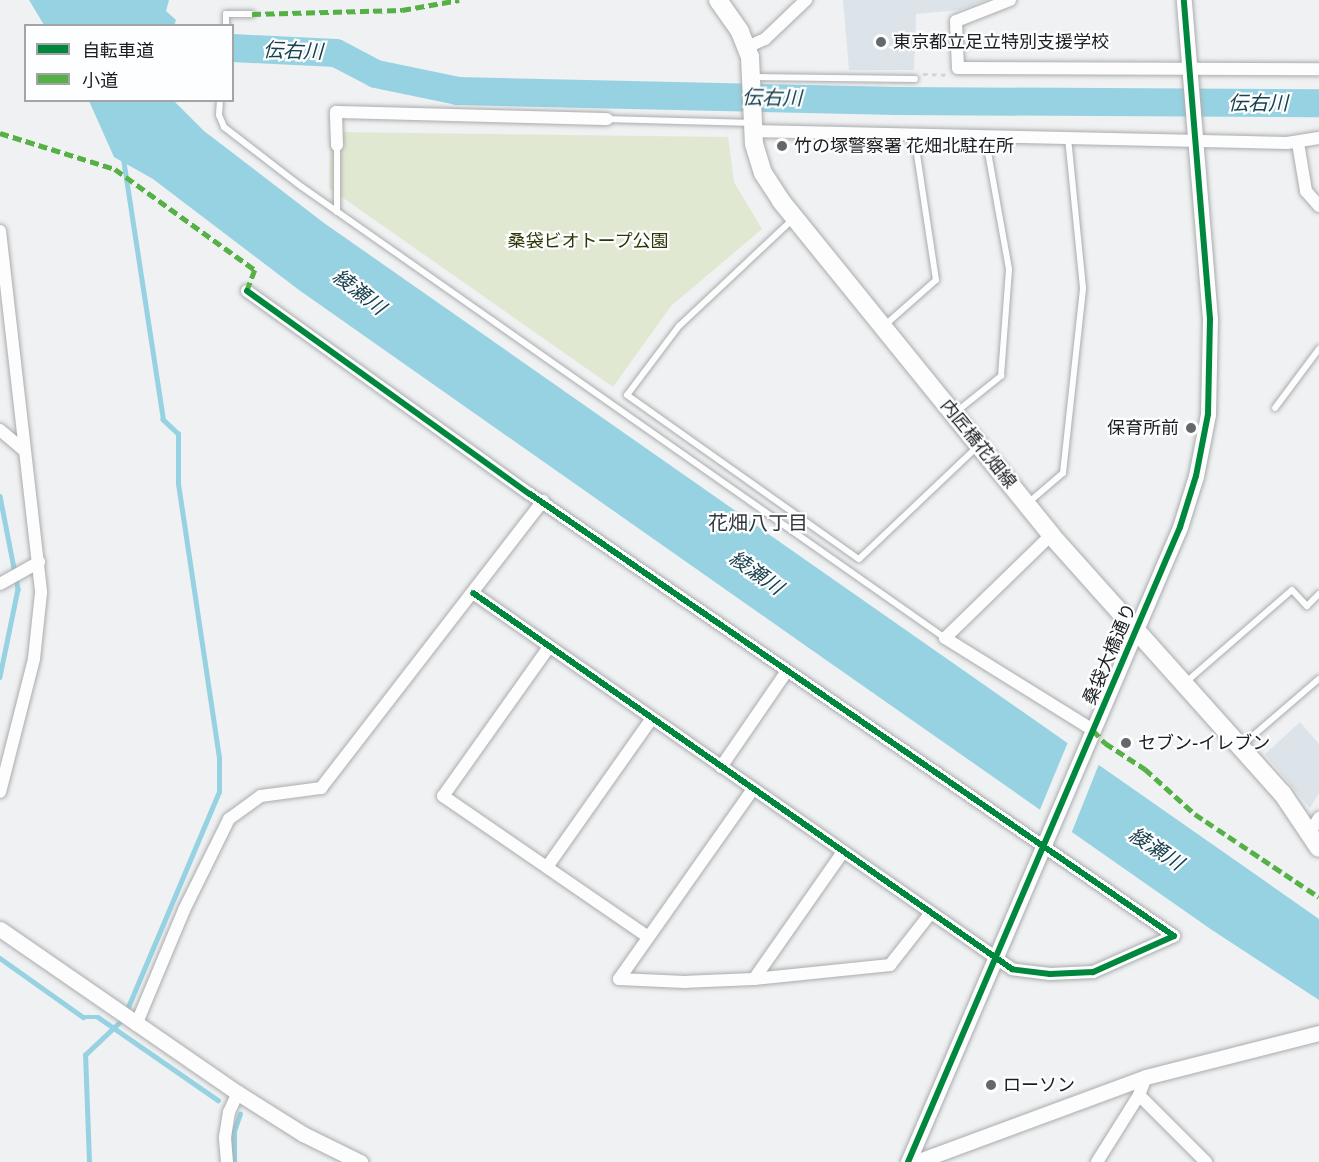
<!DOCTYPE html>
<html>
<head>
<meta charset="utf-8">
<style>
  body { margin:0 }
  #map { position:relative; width:1319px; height:1162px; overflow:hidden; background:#eff1f3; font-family:Signika,"Noto Sans JP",sans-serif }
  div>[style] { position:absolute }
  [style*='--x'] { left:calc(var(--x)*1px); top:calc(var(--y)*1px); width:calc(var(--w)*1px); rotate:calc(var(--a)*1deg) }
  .built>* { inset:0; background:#dde4e9 }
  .green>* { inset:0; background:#e1e8d2 }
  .water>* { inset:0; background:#96d2e2 }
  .pier>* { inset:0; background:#eff1f3 }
  .stream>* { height:4.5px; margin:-2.25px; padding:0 2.25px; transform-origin:2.25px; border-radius:2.25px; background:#96d2e2 }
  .river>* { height:28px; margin:-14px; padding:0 14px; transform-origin:14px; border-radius:14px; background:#96d2e2 }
  .path>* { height:3px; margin-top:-1.5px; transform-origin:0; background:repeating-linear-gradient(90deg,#d5d5d5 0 4.5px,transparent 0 9px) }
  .roads { filter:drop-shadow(0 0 2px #aaacad) drop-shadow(0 0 2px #aaacad) }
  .service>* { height:6px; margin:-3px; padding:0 3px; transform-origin:3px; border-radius:3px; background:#fdfdfd }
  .minor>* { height:12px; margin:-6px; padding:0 6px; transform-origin:6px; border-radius:6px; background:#fdfdfd }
  .tertiary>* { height:15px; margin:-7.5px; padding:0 7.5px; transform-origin:7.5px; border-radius:7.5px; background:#fdfdfd }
  .secondary>* { height:18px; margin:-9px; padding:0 9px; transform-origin:9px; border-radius:9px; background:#fdfdfd }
  .quiet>* { height:4.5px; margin-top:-2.25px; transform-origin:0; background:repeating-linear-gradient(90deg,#55b145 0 9px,transparent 0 13.5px) }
  .cycleway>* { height:6px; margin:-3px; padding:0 3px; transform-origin:3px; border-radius:3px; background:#00873e }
  .dots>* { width:16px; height:16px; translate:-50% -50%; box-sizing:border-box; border:3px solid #fdfeff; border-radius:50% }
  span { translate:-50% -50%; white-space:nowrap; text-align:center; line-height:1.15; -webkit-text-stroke:4.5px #fdfeff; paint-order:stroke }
  .poi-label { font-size:18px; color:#1c1d1f }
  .left { translate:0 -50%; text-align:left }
  .right { translate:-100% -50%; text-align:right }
  .park-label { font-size:18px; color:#2f3805 }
  .street-label { font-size:18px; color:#1c1d1f }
  .water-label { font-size:20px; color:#19404b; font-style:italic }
  .neighbourhood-label { font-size:20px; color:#33373a }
  .legend { position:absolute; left:24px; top:24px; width:210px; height:78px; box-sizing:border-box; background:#fdfeff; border:2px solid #a3a4a5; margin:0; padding:8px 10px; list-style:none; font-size:18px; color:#1c1d1f }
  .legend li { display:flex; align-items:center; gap:12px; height:30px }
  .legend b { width:30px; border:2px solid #a3a4a5 }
</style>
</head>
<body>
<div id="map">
  <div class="built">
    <div style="clip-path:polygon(843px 0,987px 0,959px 10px,916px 14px,914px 70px,849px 70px)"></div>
    <div style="clip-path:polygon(1300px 722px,1319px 744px,1319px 793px,1310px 808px,1265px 754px)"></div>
  </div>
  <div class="green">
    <div style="clip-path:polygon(330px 132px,728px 137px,734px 182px,762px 229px,671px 306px,613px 387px,329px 188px)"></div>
  </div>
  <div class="water">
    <div style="clip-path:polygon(29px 0,169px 0,166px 11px,176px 20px,174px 26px,44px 25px)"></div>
    <div style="clip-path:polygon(89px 101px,174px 101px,204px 131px,324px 223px,1319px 919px,1319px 1000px,1212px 930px,806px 646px,299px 290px,153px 179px,114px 157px)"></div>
  </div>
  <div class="pier">
    <div style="clip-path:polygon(1068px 742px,1099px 764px,1071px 834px,1039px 812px)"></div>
  </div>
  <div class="stream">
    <div style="--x:0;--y:496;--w:95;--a:79"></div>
    <div style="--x:18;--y:589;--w:90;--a:101.6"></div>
    <div style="--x:0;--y:958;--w:102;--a:35.4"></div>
    <div style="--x:83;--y:1017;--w:15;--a:0"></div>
    <div style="--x:98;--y:1017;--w:146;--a:34.7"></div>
    <div style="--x:89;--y:1162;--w:107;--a:-92.1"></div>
    <div style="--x:85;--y:1055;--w:52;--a:-43.5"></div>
    <div style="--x:123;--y:1019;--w:246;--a:-67.1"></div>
    <div style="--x:219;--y:792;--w:34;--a:-90"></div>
    <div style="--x:219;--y:758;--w:277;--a:-98.5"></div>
    <div style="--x:178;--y:484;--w:50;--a:-90"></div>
    <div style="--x:178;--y:434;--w:21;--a:-137"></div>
    <div style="--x:163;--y:420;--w:264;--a:-98.7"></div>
    <div style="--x:234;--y:1162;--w:31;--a:-90"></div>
    <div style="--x:234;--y:1131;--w:18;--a:-71"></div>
  </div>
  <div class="river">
    <div style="--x:232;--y:48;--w:104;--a:2.8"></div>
    <div style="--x:336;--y:53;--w:45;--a:27.7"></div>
    <div style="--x:376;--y:74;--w:84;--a:11.7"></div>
    <div style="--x:458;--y:91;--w:439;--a:1.3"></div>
    <div style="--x:897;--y:101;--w:422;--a:0.3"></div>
  </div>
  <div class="path">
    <div style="--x:923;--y:74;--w:24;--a:2"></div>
  </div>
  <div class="roads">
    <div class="service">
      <div style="--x:226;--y:26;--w:12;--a:-90"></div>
      <div style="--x:226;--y:14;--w:26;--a:0"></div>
      <div style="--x:752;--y:77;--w:163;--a:0.7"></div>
      <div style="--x:220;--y:100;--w:15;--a:94"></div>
      <div style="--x:219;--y:115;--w:13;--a:67"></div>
      <div style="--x:224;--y:127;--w:98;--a:37.6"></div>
      <div style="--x:302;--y:187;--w:785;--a:35.05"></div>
      <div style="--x:607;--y:119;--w:144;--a:1.6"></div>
      <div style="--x:337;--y:145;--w:67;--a:90"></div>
      <div style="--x:792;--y:220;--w:155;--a:136.8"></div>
      <div style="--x:679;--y:326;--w:86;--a:127"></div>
      <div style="--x:627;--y:395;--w:284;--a:35.3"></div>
      <div style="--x:859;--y:559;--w:161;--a:-43.5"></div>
      <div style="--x:885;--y:325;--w:68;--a:-41.4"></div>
      <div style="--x:936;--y:280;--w:147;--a:-98.6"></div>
      <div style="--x:1275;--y:408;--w:74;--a:-53.3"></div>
      <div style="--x:956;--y:412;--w:58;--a:-38.7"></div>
      <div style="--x:1001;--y:376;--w:107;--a:-85.7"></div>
      <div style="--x:1009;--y:269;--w:136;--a:-100.2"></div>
      <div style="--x:1028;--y:503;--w:46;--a:-40.6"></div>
      <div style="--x:1063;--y:473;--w:186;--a:-83.8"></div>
      <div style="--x:1083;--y:288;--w:151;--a:-95.7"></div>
      <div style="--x:1186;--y:682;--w:140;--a:-41"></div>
      <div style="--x:1292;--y:590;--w:22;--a:47"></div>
      <div style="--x:1307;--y:606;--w:17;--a:-45"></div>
      <div style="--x:1241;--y:746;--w:103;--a:-40.7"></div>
    </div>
    <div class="minor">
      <div style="--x:1010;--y:0;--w:58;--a:158.7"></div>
      <div style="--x:956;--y:21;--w:47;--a:87.6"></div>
      <div style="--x:958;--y:68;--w:361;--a:0.2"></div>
      <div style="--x:747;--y:47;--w:20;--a:-24"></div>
      <div style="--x:765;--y:39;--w:57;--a:-43.6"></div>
      <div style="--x:752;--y:131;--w:535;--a:1.28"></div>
      <div style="--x:1287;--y:143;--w:32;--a:-9"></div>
      <div style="--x:1298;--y:143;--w:49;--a:80.5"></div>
      <div style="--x:1306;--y:191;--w:20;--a:49"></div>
      <div style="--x:337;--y:145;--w:33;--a:-92"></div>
      <div style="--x:336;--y:112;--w:271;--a:1.5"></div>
      <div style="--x:0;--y:231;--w:364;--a:83.5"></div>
      <div style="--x:41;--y:593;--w:66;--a:96.1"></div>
      <div style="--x:34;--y:659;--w:137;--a:104.3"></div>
      <div style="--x:247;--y:291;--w:348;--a:35.7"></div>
      <div style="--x:530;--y:494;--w:781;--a:34.46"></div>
      <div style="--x:1174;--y:936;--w:89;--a:156"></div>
      <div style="--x:1093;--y:972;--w:43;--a:177.3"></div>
      <div style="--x:1050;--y:974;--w:38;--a:-173"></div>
      <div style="--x:1012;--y:969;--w:657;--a:-145.1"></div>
      <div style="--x:0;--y:430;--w:30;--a:40"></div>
      <div style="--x:1051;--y:535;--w:148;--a:135.8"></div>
      <div style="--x:945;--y:638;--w:174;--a:31.9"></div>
      <div style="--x:0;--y:584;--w:45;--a:-29.4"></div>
      <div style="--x:549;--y:647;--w:183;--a:125.4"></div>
      <div style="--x:443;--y:796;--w:249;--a:34.5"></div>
      <div style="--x:721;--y:767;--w:116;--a:-55.5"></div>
      <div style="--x:1310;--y:832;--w:17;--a:-57"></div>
      <div style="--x:547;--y:867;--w:182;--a:-54.8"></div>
      <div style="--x:619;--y:979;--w:66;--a:2.6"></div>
      <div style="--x:685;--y:982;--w:69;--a:-2.5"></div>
      <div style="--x:754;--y:979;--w:137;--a:-5.9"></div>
      <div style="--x:890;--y:965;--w:65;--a:-51.9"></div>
      <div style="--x:619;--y:979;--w:232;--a:-54.8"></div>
      <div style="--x:754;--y:979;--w:155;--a:-55"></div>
      <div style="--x:136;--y:1025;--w:125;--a:-67.3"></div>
      <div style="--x:184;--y:910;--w:102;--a:-63.7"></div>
      <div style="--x:229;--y:819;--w:39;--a:-36"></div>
      <div style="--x:261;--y:796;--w:61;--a:-7.6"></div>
      <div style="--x:321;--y:788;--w:363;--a:-52.3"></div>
      <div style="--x:1139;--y:1095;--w:95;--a:45"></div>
      <div style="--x:227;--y:1162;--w:25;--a:-95"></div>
      <div style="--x:225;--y:1137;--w:25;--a:-81"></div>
      <div style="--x:229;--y:1112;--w:21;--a:-65"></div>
      <div style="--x:1097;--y:1162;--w:79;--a:-57.9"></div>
      <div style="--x:1139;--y:1095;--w:19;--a:-69"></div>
    </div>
    <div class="tertiary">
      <div style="--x:0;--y:929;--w:289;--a:34.6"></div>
      <div style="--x:238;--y:1093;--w:77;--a:32.2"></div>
      <div style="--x:303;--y:1134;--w:64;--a:26.2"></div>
      <div style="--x:908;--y:1162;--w:691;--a:-66.81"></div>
      <div style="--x:1180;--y:527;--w:53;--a:-72.6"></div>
      <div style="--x:1196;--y:476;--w:63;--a:-79"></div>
      <div style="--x:1208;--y:414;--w:95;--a:-88.8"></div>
      <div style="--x:1210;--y:319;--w:320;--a:-94.7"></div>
      <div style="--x:916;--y:1162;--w:245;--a:-20.3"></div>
      <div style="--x:1146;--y:1077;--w:179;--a:-14.3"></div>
    </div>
    <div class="secondary">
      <div style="--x:718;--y:0;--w:39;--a:55"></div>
      <div style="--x:740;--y:32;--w:27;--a:68"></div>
      <div style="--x:750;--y:57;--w:87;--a:87.4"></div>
      <div style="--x:754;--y:144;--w:30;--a:73"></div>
      <div style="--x:763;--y:173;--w:33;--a:57"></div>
      <div style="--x:781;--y:201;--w:429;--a:51"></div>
      <div style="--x:1051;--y:535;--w:346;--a:48.2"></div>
      <div style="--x:1282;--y:793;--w:66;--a:56.1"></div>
    </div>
  </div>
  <div class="quiet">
    <div style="--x:252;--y:14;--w:150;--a:-1.5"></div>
    <div style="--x:402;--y:10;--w:58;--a:-10"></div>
    <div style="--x:0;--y:133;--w:121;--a:17.4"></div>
    <div style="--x:115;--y:169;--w:173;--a:35.8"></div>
    <div style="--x:255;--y:270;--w:22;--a:111"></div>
    <div style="--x:1093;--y:730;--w:18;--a:47"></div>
    <div style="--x:1105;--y:743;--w:48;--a:33"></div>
    <div style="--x:1145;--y:769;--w:67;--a:42"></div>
    <div style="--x:1195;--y:814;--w:149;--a:33.8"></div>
  </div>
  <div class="cycleway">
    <div style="--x:247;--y:291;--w:348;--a:35.7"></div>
    <div style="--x:530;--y:494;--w:781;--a:34.46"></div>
    <div style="--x:1174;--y:936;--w:89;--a:156"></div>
    <div style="--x:1093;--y:972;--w:43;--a:177.3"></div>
    <div style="--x:1050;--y:974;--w:38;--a:-173"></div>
    <div style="--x:1012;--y:969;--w:657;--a:-145.1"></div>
    <div style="--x:908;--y:1162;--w:691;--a:-66.81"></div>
    <div style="--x:1180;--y:527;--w:53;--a:-72.6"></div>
    <div style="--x:1196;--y:476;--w:63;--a:-79"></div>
    <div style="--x:1208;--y:414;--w:95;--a:-88.8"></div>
    <div style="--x:1210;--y:319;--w:320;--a:-94.7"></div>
  </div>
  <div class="dots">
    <div style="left:881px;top:42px;background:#666769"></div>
    <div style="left:782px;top:146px;background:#666769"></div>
    <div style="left:1191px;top:428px;background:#666769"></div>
    <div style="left:1126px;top:743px;background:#666769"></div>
    <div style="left:991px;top:1085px;background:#666769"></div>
  </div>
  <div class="poi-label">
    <span class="left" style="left:893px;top:42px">東京都立足立特別支援学校</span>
    <span class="left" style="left:794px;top:146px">竹の塚警察署 花畑北駐在所</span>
    <span class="right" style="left:1179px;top:428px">保育所前</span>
    <span class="left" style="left:1138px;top:743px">セブン-イレブン</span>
    <span class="left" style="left:1003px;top:1085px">ローソン</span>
  </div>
  <div class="park-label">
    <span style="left:588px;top:241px">桑袋ビオトープ公園</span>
  </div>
  <div class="street-label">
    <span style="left:978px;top:444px;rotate:51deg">内匠橋花畑線</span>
    <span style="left:1110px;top:654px;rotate:-67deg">桑袋大橋通り</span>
  </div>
  <div class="water-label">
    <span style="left:293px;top:51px;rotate:2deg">伝右川</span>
    <span style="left:772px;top:98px;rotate:1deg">伝右川</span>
    <span style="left:1258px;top:103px">伝右川</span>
    <span style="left:359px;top:292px;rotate:38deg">綾瀬川</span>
    <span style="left:756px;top:573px;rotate:35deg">綾瀬川</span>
    <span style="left:1156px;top:849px;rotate:33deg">綾瀬川</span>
  </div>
  <div class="neighbourhood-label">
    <span style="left:758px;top:523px">花畑八丁目</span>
  </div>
  <ul class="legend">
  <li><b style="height:8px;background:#00873e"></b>自転車道</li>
  <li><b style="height:8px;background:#55b145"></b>小道</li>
  </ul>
</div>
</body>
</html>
